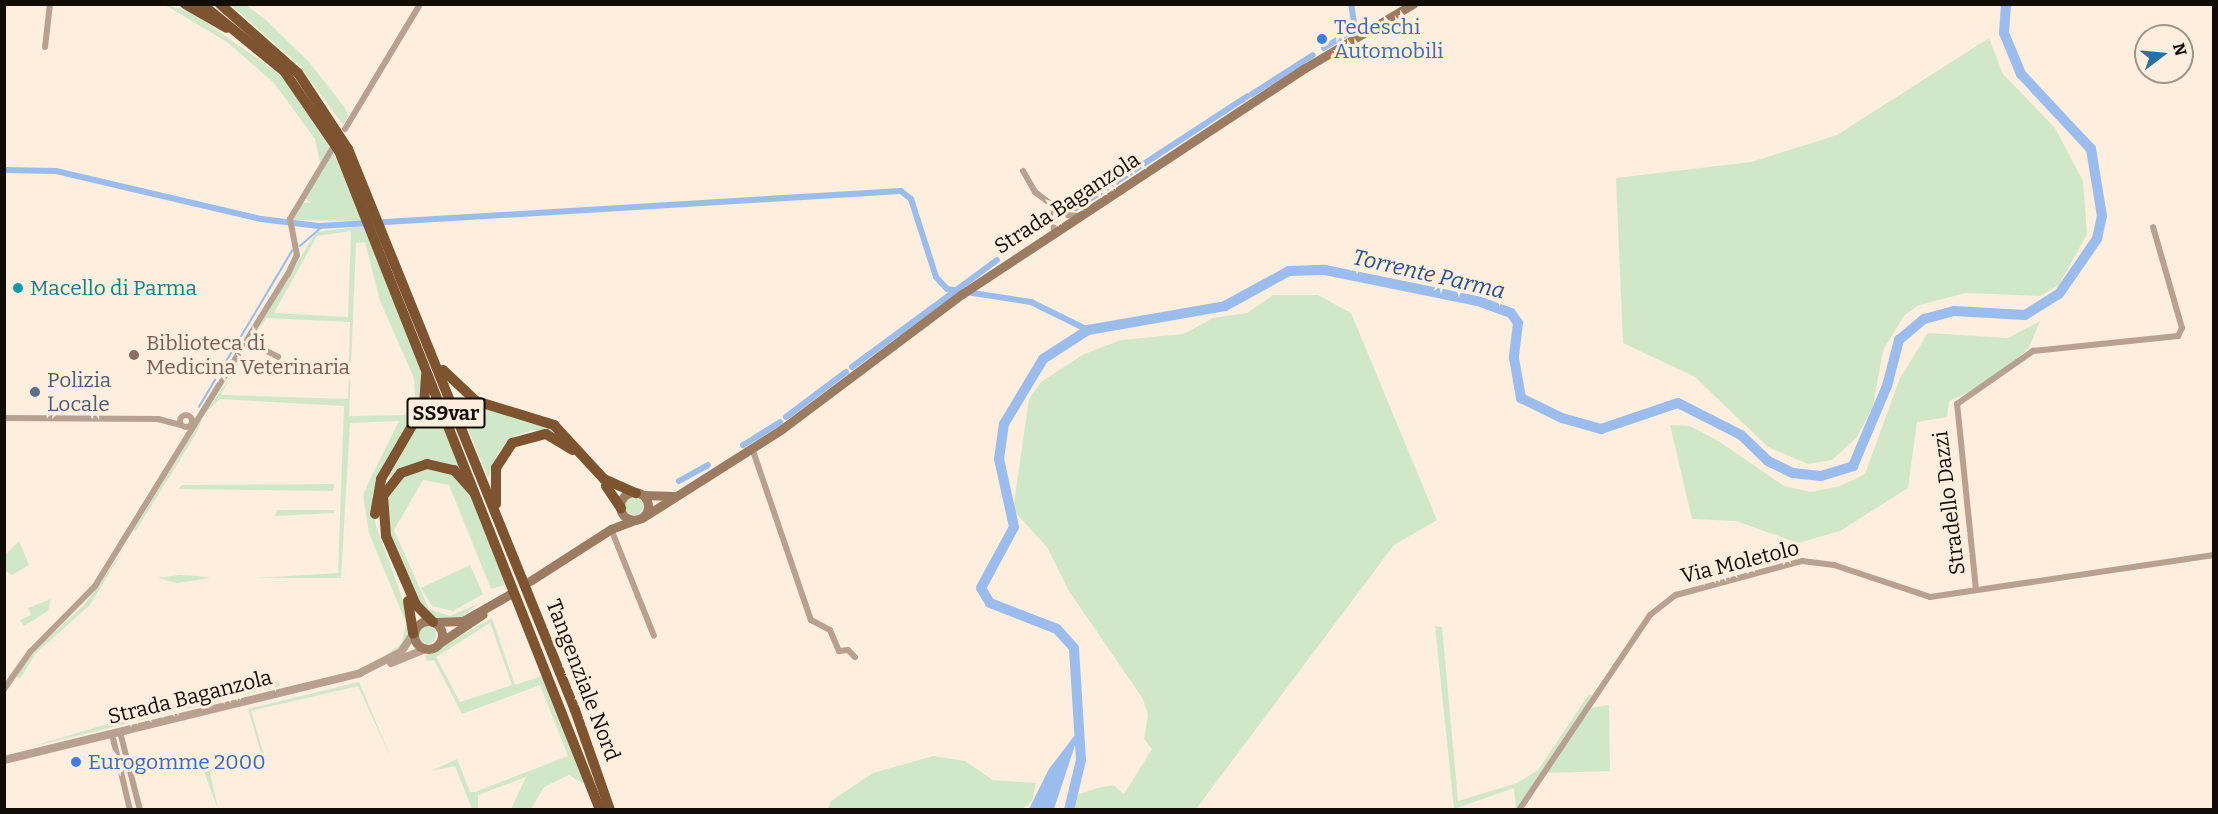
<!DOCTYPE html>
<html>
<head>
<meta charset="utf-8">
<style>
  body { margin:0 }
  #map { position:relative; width:2218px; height:814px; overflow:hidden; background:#fdeedd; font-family:Bitter,serif }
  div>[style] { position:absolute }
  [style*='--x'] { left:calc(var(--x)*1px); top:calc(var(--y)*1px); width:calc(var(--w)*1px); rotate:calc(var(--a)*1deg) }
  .green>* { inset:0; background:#d1e8c8 }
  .round { border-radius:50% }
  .water>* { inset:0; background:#9abdee }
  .stream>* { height:1.5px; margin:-0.75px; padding:0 0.75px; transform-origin:0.75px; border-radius:0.75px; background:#9abdee }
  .canal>* { height:6px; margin:-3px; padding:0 3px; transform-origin:3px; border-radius:3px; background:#9abdee }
  .river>* { height:10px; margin:-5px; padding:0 5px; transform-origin:5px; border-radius:5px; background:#9abdee }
  .minor>* { height:6px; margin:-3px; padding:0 3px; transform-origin:3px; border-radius:3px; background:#b8a190 }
  .minor>.ring { margin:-3px; padding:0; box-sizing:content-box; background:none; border:6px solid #b8a190; border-radius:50% }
  .tertiary>* { height:8px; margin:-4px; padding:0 4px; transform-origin:4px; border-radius:4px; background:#b8a190 }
  .secondary>* { height:9px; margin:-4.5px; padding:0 4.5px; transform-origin:4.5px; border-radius:4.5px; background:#9b7b61 }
  .secondary>.ring { margin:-4.5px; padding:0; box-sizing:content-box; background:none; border:9px solid #9b7b61; border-radius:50% }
  .trunk>* { height:10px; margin:-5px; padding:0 5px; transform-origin:5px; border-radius:5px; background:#7d5330 }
  .dots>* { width:16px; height:16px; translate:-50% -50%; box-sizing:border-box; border:3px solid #fdeedd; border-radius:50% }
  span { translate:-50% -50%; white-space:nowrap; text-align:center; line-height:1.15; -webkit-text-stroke:6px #fdeedd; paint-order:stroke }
  .shield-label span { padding:2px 4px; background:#fdeedd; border:2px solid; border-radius:4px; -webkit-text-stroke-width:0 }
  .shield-label { font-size:20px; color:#120c06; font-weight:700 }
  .shop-label { font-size:21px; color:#366cbe }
  .left { translate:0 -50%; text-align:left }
  .street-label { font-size:21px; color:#120c06 }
  .culture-label { font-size:21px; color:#0d838f }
  .education-label { font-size:21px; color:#785e54 }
  .service-label { font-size:21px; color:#4e5e75 }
  .water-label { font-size:22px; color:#26528e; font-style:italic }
  .frame { position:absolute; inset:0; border:6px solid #120c06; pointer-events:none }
  .north { position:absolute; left:2134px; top:24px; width:60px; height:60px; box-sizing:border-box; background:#fdeedd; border:2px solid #9f9487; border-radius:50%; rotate:74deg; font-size:16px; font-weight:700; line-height:24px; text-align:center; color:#120c06 }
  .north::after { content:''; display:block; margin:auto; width:21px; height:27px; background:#2772a5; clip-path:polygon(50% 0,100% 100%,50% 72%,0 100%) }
</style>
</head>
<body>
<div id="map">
  <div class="green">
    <div style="clip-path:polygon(165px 5px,190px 11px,282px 76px,330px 148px,320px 163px,315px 139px,274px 83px,227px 42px)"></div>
    <div style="clip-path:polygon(231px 5px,246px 5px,266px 20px,309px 62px,345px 108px,348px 116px,343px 125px,300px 66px)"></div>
    <div style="clip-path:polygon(1989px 38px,2003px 74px,2055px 128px,2083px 181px,2087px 234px,2059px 285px,2040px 296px,1965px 293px,1917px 306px,1904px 316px,1883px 350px,1873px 406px,1857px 437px,1832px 460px,1808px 464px,1768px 447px,1695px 377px,1623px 343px,1616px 178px,1751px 162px,1837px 135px)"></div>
    <div style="clip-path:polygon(333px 152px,362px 221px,293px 220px,302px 203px,311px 203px,305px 198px)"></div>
    <div style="clip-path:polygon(evenodd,364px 226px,422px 372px,423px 401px,372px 496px,376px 526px,408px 614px,408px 635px,402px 647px,382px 658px,402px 643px,406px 623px,369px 533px,363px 494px,399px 421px,350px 423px,341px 578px,257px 578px,338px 573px,344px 406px,220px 399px,204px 414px,229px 379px,221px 395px,348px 399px,350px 322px,267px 318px,253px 336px,316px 232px,364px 226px,351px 231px,348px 317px,274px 313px,317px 236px,351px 231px,364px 226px,365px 242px,380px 301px,414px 378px,415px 399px,406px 415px,349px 416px,356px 243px,365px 242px)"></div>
    <div style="clip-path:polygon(1273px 295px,1318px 295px,1351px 313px,1437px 520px,1394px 545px,1196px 809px,1063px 809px,1079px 794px,1098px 788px,1113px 785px,1124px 794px,1152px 749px,1144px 739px,1148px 715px,1143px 699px,1069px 591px,1047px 547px,1013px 510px,1029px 399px,1041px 382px,1082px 355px,1121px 340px,1184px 334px,1213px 318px,1247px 313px)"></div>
    <div style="clip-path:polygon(2040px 321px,2029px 348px,1992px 381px,1949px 401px,1947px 417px,1917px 422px,1908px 488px,1840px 531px,1798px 543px,1736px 521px,1692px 519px,1670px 425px,1690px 426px,1720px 442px,1784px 486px,1811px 492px,1840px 486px,1865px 474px,1900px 378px,1928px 333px,2008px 338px)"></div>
    <div style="clip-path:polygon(455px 397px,543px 424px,556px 433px,533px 430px,514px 436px,497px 454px,488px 478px)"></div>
    <div style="clip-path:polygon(437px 408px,461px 468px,421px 461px,388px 478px,427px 409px)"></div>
    <div style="clip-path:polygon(202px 419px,196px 434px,135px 532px,134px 529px)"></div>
    <div style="clip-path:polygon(417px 468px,447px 470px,468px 489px,508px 584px,491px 589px,449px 485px,423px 480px,394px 530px,429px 609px,450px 616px,479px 603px,461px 618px,441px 620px,424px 612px,387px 531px,383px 505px,393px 484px)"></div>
    <div style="clip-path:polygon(334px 484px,333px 491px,178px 489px,182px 485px)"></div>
    <div class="round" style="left:625px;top:497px;width:18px;height:18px"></div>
    <div style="clip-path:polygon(277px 510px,333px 510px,335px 513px,275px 516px)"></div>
    <div style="clip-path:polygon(19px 541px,29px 565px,12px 575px,5px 571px,5px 555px)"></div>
    <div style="clip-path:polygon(124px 549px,90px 605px,36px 653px,20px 679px,16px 676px,38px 647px,84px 605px)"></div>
    <div style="clip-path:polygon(470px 565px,483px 594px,453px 611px,432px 606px,421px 588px)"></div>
    <div style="clip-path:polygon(179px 575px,197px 576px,210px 578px,177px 583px,158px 578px)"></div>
    <div style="clip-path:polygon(51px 599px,48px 611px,24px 626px,20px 620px,31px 615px,28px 608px)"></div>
    <div style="clip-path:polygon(evenodd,492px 618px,515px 685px,542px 676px,587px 786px,569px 775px,544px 787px,531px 809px,511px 809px,526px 777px,478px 795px,478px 809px,472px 809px,455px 766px,431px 771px,457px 759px,470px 792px,475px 792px,568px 756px,540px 685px,462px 714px,434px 660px,427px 661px,425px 656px,492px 618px,490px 623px,512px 685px,460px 702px,436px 657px,490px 623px)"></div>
    <div style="clip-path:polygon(1435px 626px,1442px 627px,1458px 801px,1517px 783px,1538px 770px,1589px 694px,1594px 696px,1516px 809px,1514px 788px,1454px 809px)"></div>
    <div class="round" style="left:418px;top:626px;width:18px;height:18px"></div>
    <div style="clip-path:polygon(279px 682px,280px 686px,27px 748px,177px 703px)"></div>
    <div style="clip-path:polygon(359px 682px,392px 760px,358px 686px,251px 711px,265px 758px,210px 772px,218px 809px,204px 772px,262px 756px,248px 709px)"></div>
    <div style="clip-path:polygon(1609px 705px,1610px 771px,1547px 773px,1591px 708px)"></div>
    <div style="clip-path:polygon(933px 756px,965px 761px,993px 780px,1036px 783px,1032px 801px,1021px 810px,828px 809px,831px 801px,873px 773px)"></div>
  </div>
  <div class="water">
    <div style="clip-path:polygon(1081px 727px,1054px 809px,1029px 809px,1049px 769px)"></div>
  </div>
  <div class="stream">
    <div style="--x:300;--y:246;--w:30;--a:-41"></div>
    <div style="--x:199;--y:407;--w:182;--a:-59.2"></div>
  </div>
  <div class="canal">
    <div style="--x:1324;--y:48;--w:36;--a:-32"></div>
    <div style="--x:1355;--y:29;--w:25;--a:-99"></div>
    <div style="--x:1252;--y:94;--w:72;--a:-32.6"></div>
    <div style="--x:4;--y:170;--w:52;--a:1.1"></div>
    <div style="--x:56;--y:171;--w:211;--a:13.2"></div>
    <div style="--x:261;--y:219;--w:58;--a:6.9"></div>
    <div style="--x:319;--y:226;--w:583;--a:-3.44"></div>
    <div style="--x:901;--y:191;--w:13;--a:39"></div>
    <div style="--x:911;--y:199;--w:82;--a:72.2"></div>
    <div style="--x:936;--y:277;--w:16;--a:47"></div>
    <div style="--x:947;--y:289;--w:85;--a:8.8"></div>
    <div style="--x:1031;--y:302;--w:64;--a:26.2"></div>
    <div style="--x:1076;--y:208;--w:205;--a:-33.1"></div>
    <div style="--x:852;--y:367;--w:180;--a:-36.4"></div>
    <div style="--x:786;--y:417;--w:75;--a:-36.9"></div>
    <div style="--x:753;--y:439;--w:32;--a:-32"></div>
    <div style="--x:743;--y:445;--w:8;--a:-30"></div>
    <div style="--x:679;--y:481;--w:33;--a:-29"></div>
  </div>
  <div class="river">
    <div style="--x:1069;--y:810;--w:51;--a:-76.5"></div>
    <div style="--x:1081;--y:760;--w:112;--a:-93.6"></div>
    <div style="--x:1074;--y:648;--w:25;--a:-132"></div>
    <div style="--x:1057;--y:629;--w:72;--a:-158.8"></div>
    <div style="--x:990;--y:603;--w:17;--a:-121"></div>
    <div style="--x:981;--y:588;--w:69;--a:-61.6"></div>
    <div style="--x:1014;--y:527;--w:70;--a:-102.4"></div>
    <div style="--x:999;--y:459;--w:35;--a:-82"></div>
    <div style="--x:1004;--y:424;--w:76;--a:-59"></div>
    <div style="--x:1043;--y:359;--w:54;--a:-32.8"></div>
    <div style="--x:1088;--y:330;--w:139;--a:-9.9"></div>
    <div style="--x:1225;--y:306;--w:73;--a:-28.7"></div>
    <div style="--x:1289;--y:271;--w:36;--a:-2"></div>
    <div style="--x:1325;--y:270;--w:156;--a:11.5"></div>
    <div style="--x:1478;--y:301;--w:35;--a:20"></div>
    <div style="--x:1511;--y:313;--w:12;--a:55"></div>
    <div style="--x:1518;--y:323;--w:35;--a:97"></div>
    <div style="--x:1514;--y:358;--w:41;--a:80.1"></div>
    <div style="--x:1521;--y:398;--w:46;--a:26"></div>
    <div style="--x:1562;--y:418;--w:41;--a:15.8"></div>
    <div style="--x:1601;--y:429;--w:81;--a:-18.7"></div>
    <div style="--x:1678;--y:403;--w:71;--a:26.9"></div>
    <div style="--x:1741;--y:435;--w:37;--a:44"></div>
    <div style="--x:1768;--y:461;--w:28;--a:26"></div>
    <div style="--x:1793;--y:473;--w:28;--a:6"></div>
    <div style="--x:1821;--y:476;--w:34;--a:-17"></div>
    <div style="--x:1853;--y:466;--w:87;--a:-67"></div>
    <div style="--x:1887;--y:386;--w:48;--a:-75.4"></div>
    <div style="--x:1899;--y:340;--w:33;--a:-40"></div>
    <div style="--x:1924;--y:319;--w:31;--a:-15"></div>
    <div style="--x:1954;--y:311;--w:71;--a:3.2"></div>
    <div style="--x:2025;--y:315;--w:40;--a:-32"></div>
    <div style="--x:2059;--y:294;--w:67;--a:-55.4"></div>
    <div style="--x:2097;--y:239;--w:24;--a:-78"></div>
    <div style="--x:2102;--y:216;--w:68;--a:-99.3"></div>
    <div style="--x:2091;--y:149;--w:103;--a:-133"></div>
    <div style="--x:2021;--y:74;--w:44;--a:-112.5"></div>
    <div style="--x:2004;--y:33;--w:29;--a:-86"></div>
  </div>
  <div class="minor">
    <div style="--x:45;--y:47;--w:43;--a:-83.4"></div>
    <div style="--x:345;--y:129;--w:146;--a:-59"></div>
    <div style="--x:1023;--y:171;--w:24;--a:60"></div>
    <div style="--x:1035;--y:192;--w:38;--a:37"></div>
    <div style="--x:1065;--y:215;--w:14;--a:4"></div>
    <div style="--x:1053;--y:205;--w:27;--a:88"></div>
    <div style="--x:247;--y:341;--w:35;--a:27"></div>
    <div class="ring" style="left:180px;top:415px;width:6px;height:6px"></div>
    <div style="--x:4;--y:418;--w:154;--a:0.4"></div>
    <div style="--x:158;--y:419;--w:23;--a:15"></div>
    <div style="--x:752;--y:448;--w:182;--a:71.1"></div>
    <div style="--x:811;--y:620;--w:21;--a:28"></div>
    <div style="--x:830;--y:630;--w:23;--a:67"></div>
    <div style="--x:839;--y:651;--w:9;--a:-6"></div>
    <div style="--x:848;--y:650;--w:10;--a:45"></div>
    <div style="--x:611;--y:529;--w:115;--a:68.1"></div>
    <div style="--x:1976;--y:590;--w:187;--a:-95.8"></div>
    <div style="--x:1957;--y:404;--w:93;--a:-34.9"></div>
    <div style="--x:2033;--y:351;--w:146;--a:-5.9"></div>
    <div style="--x:2178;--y:336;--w:9;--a:-63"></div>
    <div style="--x:2182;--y:328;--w:105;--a:-106"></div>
    <div style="--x:4;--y:689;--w:45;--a:-54.9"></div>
    <div style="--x:30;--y:652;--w:93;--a:-45.4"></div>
    <div style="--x:95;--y:586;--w:367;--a:-58.3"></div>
    <div style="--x:288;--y:274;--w:21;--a:-65"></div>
    <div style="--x:297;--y:255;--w:37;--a:-101"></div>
    <div style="--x:290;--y:219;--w:82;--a:-59"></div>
    <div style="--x:120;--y:732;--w:81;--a:75.6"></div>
    <div style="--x:112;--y:734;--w:78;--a:76.7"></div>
    <div style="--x:1519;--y:810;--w:235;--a:-56.1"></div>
    <div style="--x:1650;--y:615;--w:33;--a:-38"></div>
    <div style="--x:1676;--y:595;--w:131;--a:-15.1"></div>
    <div style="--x:1802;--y:561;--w:32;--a:7"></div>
    <div style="--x:1834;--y:565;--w:101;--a:18.4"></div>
    <div style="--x:1930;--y:597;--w:287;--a:-8.4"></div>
  </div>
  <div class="tertiary">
    <div style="--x:391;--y:663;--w:37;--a:-22"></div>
    <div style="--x:4;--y:760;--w:366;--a:-13.7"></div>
    <div style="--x:360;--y:673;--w:46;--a:-27.1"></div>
    <div style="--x:401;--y:652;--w:22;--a:-56"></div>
  </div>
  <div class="secondary">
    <div class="ring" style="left:620px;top:492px;width:19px;height:19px"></div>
    <div style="--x:643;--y:495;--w:30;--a:2"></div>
    <div style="--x:642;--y:518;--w:166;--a:-32.4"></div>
    <div style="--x:782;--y:429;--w:225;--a:-36.9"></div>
    <div style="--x:962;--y:294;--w:411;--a:-33.4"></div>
    <div style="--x:1305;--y:68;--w:126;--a:-30.7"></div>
    <div style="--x:530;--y:581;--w:96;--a:-32.7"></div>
    <div style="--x:611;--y:529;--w:26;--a:-21"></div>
    <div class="ring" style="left:414px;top:621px;width:19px;height:19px"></div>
    <div style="--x:435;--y:622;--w:28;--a:-2"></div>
    <div style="--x:463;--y:621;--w:56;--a:-29.7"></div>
    <div style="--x:441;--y:642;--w:50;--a:-33.7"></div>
  </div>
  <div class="trunk">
    <div style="--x:185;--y:4;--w:48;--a:29.7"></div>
    <div style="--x:202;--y:4;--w:106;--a:39.3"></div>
    <div style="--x:284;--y:71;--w:97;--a:55.5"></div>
    <div style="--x:339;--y:151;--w:709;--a:68.39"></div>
    <div style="--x:220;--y:4;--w:104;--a:41.5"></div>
    <div style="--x:298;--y:73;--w:91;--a:56.7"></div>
    <div style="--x:348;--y:149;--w:605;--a:67.97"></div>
    <div style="--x:575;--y:710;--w:106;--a:70.7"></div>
    <div style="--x:443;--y:370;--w:45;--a:43.2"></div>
    <div style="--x:476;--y:401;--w:82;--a:17.1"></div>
    <div style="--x:554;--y:425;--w:74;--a:47.2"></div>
    <div style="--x:604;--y:479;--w:35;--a:24"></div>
    <div style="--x:606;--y:486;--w:27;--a:56"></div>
    <div style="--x:496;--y:504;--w:36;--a:-90"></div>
    <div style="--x:496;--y:468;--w:30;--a:-57"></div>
    <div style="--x:512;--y:443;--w:35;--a:-15"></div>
    <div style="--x:546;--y:434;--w:31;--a:31"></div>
    <div style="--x:375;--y:514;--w:36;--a:-80"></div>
    <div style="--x:381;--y:479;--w:86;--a:-59.8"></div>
    <div style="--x:424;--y:405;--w:30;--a:-86"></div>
    <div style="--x:408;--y:601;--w:33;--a:81"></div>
    <div style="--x:433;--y:622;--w:24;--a:-135"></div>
    <div style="--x:416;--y:605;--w:75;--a:-113.5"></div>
    <div style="--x:386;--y:536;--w:40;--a:-94.3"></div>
    <div style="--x:383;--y:496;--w:29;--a:-52"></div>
    <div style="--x:401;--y:473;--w:28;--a:-19"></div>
    <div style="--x:427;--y:464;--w:28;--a:13"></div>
    <div style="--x:454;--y:470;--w:28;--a:48"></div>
  </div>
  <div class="dots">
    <div style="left:1322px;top:39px;background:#3f7fe0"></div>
    <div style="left:18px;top:288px;background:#0f9aa8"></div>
    <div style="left:134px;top:355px;background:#8d6e63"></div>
    <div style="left:35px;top:392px;background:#5c6f8a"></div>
    <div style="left:76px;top:762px;background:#3f7fe0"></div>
  </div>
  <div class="shield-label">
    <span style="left:446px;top:413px">SS9var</span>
  </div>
  <div class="shop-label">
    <span class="left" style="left:1334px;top:39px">Tedeschi<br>Automobili</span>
    <span class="left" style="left:88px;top:762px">Eurogomme 2000</span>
  </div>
  <div class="street-label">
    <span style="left:1067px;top:203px;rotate:-33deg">Strada Baganzola</span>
    <span style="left:1949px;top:503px;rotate:-97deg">Stradello Dazzi</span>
    <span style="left:1740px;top:562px;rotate:-14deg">Via Moletolo</span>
    <span style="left:583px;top:680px;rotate:69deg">Tangenziale Nord</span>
    <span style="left:190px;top:697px;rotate:-14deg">Strada Baganzola</span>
  </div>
  <div class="culture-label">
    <span class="left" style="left:30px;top:288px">Macello di Parma</span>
  </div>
  <div class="education-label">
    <span class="left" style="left:146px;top:355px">Biblioteca di<br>Medicina Veterinaria</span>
  </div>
  <div class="service-label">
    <span class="left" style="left:47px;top:392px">Polizia<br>Locale</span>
  </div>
  <div class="water-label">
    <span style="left:1429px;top:274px;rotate:13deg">Torrente Parma</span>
  </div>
  <div class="frame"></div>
  <div class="north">N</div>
</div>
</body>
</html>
